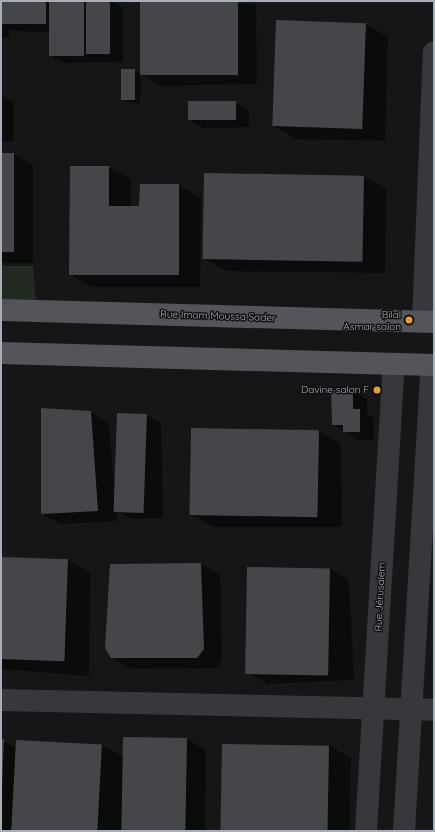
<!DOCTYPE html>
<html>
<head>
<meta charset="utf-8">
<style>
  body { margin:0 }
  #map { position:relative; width:435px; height:832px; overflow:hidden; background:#151617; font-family:Quicksand,sans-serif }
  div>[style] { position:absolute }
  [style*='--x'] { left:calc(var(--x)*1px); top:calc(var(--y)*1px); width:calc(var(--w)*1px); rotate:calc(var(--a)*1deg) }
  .green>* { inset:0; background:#222a22 }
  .shadow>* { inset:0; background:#0007 }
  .building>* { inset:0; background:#44464a; transform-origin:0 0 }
  .minor>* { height:22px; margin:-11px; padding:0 11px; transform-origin:11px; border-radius:11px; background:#37383c }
  .tertiary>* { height:22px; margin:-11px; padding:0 11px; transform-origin:11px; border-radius:11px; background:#37383c }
  .primary>* { height:22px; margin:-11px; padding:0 11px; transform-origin:11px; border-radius:11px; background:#53555b }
  .dots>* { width:11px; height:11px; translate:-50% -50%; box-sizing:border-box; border:2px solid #101112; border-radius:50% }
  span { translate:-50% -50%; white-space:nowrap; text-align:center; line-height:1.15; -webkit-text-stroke:3px #101112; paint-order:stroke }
  .poi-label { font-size:10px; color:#a8aeb7 }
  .right { translate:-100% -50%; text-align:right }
  .street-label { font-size:10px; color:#a8aeb7 }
  .frame { position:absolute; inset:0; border:2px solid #a8aeb7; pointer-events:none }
</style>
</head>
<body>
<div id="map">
  <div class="green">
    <div style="clip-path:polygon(1px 266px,33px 266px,36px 301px,1px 299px)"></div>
  </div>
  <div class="shadow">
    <div style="clip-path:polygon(1px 1px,111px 1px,123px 8px,123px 62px,64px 63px,50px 55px,50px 32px,15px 31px,9px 28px,9px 38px,1px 38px)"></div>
    <div style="clip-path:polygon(141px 1px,256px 4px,257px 84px,161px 86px,141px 74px,140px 104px,121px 100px,134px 70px,142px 75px)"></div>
    <div style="clip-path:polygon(366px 24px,388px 37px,385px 141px,296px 139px,274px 126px)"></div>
    <div style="clip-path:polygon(1px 95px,14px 103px,14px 141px,1px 141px)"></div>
    <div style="clip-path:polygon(235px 102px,249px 110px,249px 127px,203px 128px,189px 120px)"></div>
    <div style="clip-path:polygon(1px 154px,14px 154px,33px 165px,33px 263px,1px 263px)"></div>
    <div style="clip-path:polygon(71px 167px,109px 167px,131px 179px,131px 207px,140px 207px,141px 185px,179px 185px,201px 198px,200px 287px,92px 287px,70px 274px)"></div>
    <div style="clip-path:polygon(364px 176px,386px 189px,385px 273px,226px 271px,204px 258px)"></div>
    <div style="clip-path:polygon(332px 391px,353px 391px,367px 399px,367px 414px,374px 418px,374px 440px,358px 440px,333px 424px)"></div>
    <div style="clip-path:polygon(90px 412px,109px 423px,117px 521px,61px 524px,42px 514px)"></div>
    <div style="clip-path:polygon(147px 415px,161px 423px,163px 518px,131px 519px,118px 511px)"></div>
    <div style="clip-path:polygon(319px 431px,341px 444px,342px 527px,213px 527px,191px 514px)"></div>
    <div style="clip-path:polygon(1px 558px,68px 560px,90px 573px,89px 676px,1px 669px)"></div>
    <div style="clip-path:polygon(201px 564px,220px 575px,222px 660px,216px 668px,131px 669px,112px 658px)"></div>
    <div style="clip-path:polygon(330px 569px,349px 580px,354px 680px,268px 684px,249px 674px)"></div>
    <div style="clip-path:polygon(124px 738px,187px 739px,206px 750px,205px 831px,1px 831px,1px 740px,17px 748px,102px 745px,124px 757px)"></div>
    <div style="clip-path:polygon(329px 746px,351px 758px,350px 831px,222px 831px)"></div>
  </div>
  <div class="building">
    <div style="left:1px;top:1px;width:45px;height:23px"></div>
    <div style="left:49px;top:1px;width:35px;height:55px"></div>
    <div style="left:86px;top:1px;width:24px;height:53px"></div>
    <div style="left:140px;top:1px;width:98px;height:74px"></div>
    <div style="left:276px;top:20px;width:90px;height:106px;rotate:2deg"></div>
    <div style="left:121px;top:69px;width:14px;height:31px"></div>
    <div style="left:236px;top:101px;width:19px;height:48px;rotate:90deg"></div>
    <div style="left:1px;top:153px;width:13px;height:99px"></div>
    <div style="clip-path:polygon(70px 166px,109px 166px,109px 206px,139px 206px,140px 184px,179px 184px,179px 275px,69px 275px)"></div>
    <div style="left:204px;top:173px;width:160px;height:86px;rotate:1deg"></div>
    <div style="clip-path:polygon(331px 390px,353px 390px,353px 409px,360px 409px,360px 432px,343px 432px,343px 425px,332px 425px)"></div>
    <div style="clip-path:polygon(41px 408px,91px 411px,98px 511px,41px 514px)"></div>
    <div style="left:117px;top:413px;width:30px;height:99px;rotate:2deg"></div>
    <div style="left:191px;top:428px;width:128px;height:87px;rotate:1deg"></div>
    <div style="left:1px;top:557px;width:67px;height:102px;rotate:2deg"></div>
    <div style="clip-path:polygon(201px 563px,204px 649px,197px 658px,111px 658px,105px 648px,110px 564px)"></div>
    <div style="left:247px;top:567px;width:83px;height:107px;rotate:1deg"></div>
    <div style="left:123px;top:737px;width:64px;height:94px;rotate:1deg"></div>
    <div style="clip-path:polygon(1px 739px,4px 739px,2px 788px,1px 788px)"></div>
    <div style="left:16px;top:740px;width:86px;height:91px;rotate:3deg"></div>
    <div style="left:222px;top:744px;width:107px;height:87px;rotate:1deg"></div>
  </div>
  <div class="minor">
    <div style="--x:1;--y:700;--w:433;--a:1.3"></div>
  </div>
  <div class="tertiary">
    <div style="--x:423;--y:321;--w:269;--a:-87.7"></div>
    <div style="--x:366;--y:831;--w:468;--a:-86.6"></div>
    <div style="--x:404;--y:831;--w:467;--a:-86.6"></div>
  </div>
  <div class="primary">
    <div style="--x:1;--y:310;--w:433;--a:1.6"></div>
    <div style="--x:1;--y:353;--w:433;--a:1.6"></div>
  </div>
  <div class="dots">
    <div style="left:409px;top:320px;background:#eb9a3a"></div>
    <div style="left:377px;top:390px;background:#eb9a3a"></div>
  </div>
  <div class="poi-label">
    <span class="right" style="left:401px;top:320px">Bilal<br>Asmar salon</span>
    <span class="right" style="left:369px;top:390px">Davine salon F</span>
  </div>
  <div class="street-label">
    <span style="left:218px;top:316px;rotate:2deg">Rue Imam Moussa Sader</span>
    <span style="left:380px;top:597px;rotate:-87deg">Rue Jérusalem</span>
  </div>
  <div class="frame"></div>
</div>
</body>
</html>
